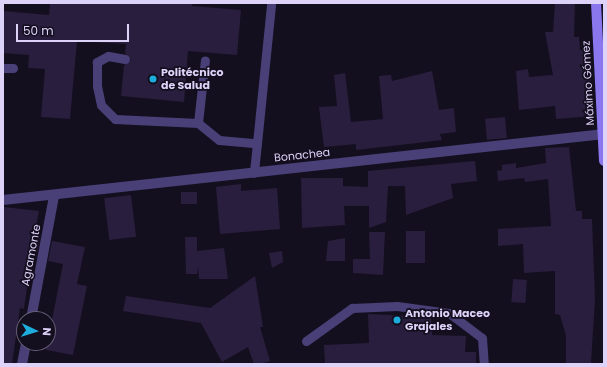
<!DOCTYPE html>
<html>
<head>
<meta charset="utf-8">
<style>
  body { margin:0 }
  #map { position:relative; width:607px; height:367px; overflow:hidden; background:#140f1f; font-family:Poppins,sans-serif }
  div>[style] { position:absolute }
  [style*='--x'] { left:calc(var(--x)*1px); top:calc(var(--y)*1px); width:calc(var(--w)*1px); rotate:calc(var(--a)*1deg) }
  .building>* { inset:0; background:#291e3d; transform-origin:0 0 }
  .lane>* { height:9px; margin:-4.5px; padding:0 4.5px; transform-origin:4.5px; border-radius:4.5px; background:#4a4078 }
  .street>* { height:10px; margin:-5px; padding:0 5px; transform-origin:5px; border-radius:5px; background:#4a4078 }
  .secondary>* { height:10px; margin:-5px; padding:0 5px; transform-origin:5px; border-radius:5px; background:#8a76ed }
  .dots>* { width:11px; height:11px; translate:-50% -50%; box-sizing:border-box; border:2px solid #140f1f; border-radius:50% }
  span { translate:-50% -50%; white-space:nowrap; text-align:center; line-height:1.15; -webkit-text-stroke:3.5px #140f1f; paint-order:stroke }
  .poi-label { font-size:11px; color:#ddd3f9; font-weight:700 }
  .left { translate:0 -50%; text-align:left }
  .street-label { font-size:11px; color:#ddd3f9 }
  .frame { position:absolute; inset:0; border:4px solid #ddd3f9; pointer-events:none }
  .north { position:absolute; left:16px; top:311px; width:40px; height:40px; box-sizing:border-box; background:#140f1f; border:1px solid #645d76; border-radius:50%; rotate:94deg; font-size:11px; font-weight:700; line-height:16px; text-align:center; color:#ddd3f9 }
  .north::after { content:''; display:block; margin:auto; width:14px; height:18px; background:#1caddc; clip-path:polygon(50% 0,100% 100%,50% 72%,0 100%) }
  .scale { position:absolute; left:16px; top:24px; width:113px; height:18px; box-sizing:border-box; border:2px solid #ddd3f9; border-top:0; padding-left:5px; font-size:12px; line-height:14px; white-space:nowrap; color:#ddd3f9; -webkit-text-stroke:3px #140f1f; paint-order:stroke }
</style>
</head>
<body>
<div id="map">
  <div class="building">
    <div style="clip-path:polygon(50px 3px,192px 3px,192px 6px,241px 10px,237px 55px,188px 51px,184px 102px,121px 96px,124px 65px,131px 60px,125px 53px,126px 44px,77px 41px,70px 119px,41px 117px,45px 69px,28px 68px,29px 55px,3px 53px,3px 11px,49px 15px)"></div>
    <div style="clip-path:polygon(555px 3px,575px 3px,574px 37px,579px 37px,580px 50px,585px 50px,586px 62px,589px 61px,594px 116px,556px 119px,555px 106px,519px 110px,516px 71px,528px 69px,529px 77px,553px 75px,545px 32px,553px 32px)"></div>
    <div style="clip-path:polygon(432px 71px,439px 110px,454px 108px,456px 132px,440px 134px,442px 140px,417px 143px,356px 150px,356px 144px,324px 147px,319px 107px,337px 106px,334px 75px,345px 73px,351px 122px,383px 119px,379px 76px,391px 75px,392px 81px)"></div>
    <div style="left:505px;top:117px;width:21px;height:20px;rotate:85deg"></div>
    <div style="clip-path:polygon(569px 147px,576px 211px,582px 211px,582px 219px,592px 219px,595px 299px,591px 363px,566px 363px,566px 336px,560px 315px,555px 314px,555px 271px,524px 273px,523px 244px,498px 246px,498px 229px,551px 226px,548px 179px,525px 182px,524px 178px,498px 181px,497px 171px,502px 170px,502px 165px,516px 163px,516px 168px,546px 163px,545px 148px)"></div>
    <div style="clip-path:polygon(475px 161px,477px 181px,451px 184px,453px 198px,406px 215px,405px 186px,388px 186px,386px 222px,369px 228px,369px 206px,344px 206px,345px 225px,302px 228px,301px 178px,343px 178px,343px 186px,368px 187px,368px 171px)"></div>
    <div style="clip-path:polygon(241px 184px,241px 191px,277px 188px,280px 229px,220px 234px,216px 187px)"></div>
    <div style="left:197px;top:192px;width:12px;height:16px;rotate:90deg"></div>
    <div style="left:131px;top:195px;width:42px;height:27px;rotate:83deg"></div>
    <div style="clip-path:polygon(4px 207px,39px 211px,34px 237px,40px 238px,36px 259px,31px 258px,24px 309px,20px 308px,12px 364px,3px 364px)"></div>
    <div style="left:425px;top:231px;width:32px;height:19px;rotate:90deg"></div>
    <div style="clip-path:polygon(369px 232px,385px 232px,383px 275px,353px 273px,353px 259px,370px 259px)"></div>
    <div style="clip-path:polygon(185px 237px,197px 237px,197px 251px,224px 248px,228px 279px,199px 279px,198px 267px,197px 274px,186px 274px)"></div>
    <div style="clip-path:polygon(345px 238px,345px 261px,326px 261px,328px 241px)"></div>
    <div style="clip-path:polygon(52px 241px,85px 247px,77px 284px,87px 286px,73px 355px,46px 350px,63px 264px,48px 261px)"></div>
    <div style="clip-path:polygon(282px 251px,283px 262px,272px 268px,269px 253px)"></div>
    <div style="clip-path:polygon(255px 276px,263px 327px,260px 327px,270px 361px,260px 364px,254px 364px,248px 347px,222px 362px,201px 323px,123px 311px,126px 296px,210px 308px)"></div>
    <div style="left:513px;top:279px;width:14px;height:23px;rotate:4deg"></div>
    <div style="clip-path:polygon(368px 314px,431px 317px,432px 335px,466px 336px,465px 352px,476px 352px,476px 364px,325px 364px,324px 345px,369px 343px)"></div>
  </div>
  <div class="lane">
    <div style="--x:125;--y:59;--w:17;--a:-170"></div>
    <div style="--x:108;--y:56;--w:13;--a:151"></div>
    <div style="--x:97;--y:62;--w:24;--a:90"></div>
    <div style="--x:97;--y:86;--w:19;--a:78"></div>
    <div style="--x:101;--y:105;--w:20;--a:45"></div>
    <div style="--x:115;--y:119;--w:83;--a:2.8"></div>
    <div style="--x:198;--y:123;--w:27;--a:39"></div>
    <div style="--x:219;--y:140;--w:38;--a:5"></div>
    <div style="--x:257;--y:143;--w:30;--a:96"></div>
    <div style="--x:3;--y:68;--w:10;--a:0"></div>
    <div style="--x:198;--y:123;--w:63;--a:-83.7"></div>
    <div style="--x:257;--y:143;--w:139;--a:-84.2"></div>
    <div style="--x:306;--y:341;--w:57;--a:-35.7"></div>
    <div style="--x:352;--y:308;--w:45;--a:-2.5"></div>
    <div style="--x:397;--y:306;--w:52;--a:7.7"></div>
    <div style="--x:449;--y:313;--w:41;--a:37.1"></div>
    <div style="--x:482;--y:338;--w:26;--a:86"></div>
  </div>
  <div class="street">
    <div style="--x:3;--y:200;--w:605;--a:-6.27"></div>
    <div style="--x:31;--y:319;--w:125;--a:-79.4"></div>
    <div style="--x:22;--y:364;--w:21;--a:-79"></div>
  </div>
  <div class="secondary">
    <div style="--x:596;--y:3;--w:158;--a:87.1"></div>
  </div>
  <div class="dots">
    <div style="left:153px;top:79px;background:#1caddc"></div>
    <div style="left:397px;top:320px;background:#1caddc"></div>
  </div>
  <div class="poi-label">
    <span class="left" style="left:161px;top:79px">Politécnico<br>de Salud</span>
    <span class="left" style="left:405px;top:320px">Antonio Maceo<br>Grajales</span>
  </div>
  <div class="street-label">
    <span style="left:588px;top:83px;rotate:-93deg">Máximo Gómez</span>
    <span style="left:302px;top:155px;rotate:-6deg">Bonachea</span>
    <span style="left:31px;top:255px;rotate:-79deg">Agramonte</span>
  </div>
  <div class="frame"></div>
  <div class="north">N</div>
  <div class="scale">50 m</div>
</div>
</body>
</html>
